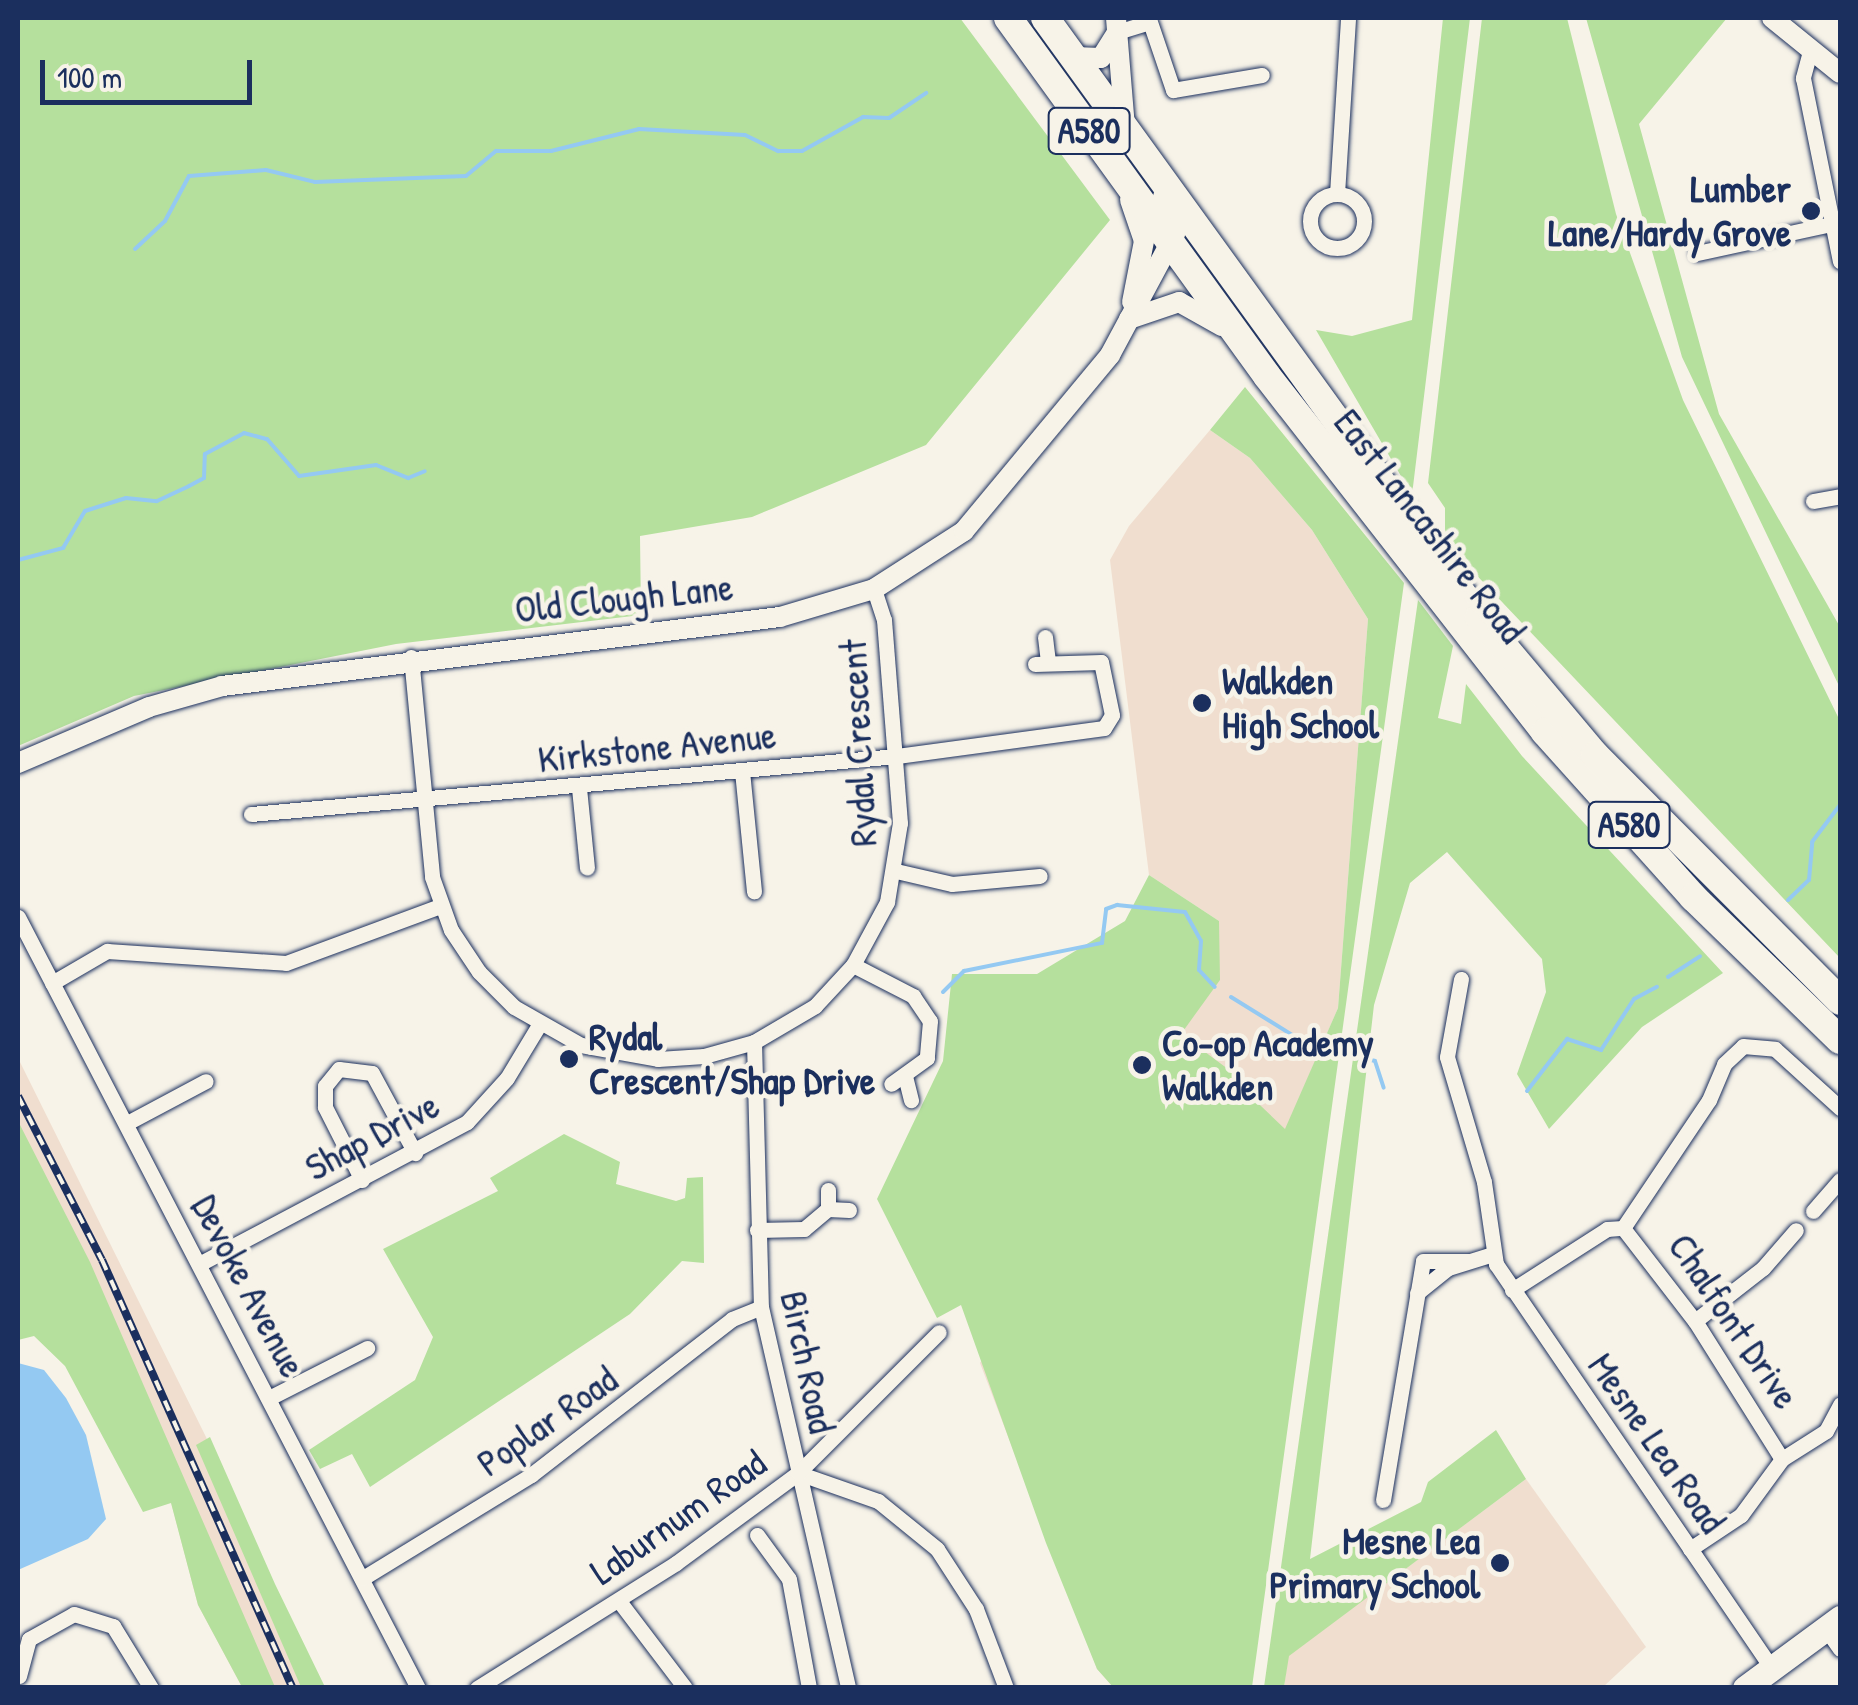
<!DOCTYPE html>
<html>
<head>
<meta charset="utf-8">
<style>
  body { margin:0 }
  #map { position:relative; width:1858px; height:1705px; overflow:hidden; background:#f7f3e8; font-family:"Patrick Hand",sans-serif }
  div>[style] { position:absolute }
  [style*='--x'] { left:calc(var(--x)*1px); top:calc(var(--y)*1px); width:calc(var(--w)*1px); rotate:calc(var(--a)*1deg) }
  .built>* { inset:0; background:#f0decf }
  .green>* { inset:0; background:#b5e09d }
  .water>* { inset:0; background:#94c9f2 }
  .stream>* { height:4px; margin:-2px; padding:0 2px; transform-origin:2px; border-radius:2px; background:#94c9f2 }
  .roads { filter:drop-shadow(0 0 2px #1b2f5e) drop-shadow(0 0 2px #1b2f5e) }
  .minor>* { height:15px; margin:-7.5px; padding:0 7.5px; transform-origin:7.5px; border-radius:7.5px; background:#f7f3e8 }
  .minor>.ring { margin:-7.5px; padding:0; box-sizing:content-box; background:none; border:15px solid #f7f3e8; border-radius:50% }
  .tertiary>* { height:20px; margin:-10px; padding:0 10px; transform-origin:10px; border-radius:10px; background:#f7f3e8 }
  .primary>* { height:25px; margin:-12.5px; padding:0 12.5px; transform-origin:12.5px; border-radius:12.5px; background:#f7f3e8 }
  .trunk>* { height:28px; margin:-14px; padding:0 14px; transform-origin:14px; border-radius:14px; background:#f7f3e8 }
  .rail>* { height:8px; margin-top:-4px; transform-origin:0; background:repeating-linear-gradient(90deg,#f7f3e8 0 11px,#1b2f5e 0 22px); box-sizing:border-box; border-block:2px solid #1b2f5e }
  .dots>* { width:28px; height:28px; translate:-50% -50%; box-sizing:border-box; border:5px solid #f7f3e8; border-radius:50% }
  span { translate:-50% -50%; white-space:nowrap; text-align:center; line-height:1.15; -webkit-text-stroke:9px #f7f3e8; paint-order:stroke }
  .shield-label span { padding:2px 8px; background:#f7f3e8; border:2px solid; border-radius:8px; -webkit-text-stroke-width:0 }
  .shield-label { font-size:35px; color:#1b2f5e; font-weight:700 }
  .poi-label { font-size:38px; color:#1b2f5e; font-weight:700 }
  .right { translate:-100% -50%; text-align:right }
  .left { translate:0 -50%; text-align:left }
  .street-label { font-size:38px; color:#1b2f5e }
  .frame { position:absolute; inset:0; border:20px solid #1b2f5e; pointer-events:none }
  .scale { position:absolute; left:40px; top:60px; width:212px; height:45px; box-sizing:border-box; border:5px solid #1b2f5e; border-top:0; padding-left:12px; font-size:30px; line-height:35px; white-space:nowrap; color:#1b2f5e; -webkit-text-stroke:8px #f7f3e8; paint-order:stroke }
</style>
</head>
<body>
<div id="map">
  <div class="built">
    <div style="clip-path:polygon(1210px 430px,1250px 458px,1312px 530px,1368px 619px,1338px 1008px,1285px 1131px,1113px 1687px,1097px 1669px,980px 1363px,1216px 974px,1219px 921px,1149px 875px,1110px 560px,1129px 526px)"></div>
    <div style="clip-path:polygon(18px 1058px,207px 1439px,313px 1687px,242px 1687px,198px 1605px,171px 1502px,46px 1213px,18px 1166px)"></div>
    <div style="clip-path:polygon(1526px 1479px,1646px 1647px,1603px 1687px,1284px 1688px,1288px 1656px)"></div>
  </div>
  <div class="green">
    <div style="clip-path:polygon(18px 18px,960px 18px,1110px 220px,926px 445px,752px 517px,640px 536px,641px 615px,396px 644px,134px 696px,18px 746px)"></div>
    <div style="clip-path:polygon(1443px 18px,1470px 18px,1412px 495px,1316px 330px,1352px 336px,1412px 320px)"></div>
    <div style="clip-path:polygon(1482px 18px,1567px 18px,1616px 214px,1683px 400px,1840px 721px,1840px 958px,1445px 542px,1445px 508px,1428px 483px)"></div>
    <div style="clip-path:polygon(1586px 18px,1727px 18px,1639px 124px,1719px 414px,1840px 627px,1840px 688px,1682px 357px)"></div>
    <div style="clip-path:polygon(1245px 387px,1404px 583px,1252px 1687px,1113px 1687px,1097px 1669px,1046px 1543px,961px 1305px,937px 1318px,877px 1199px,943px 1061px,952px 974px,1037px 974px,1125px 921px,1149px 875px,1219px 921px,1220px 980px,1181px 1034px,1244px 1081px,1241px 1087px,1285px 1129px,1338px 1008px,1368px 619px,1312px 530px,1250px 458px,1210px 430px)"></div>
    <div style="clip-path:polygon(1418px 600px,1453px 646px,1438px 718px,1461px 724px,1466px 684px,1522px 756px,1723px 973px,1642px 1027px,1549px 1129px,1517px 1074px,1546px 992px,1542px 959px,1447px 852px,1410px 883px,1374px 1005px,1310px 1559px,1421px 1502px,1428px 1482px,1496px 1430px,1526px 1479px,1289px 1656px,1284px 1687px,1264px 1687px)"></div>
    <div style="clip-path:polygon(18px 1121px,90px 1262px,275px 1687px,242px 1687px,198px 1605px,171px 1503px,143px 1512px,65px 1366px,34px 1336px,18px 1340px)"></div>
    <div style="clip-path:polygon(564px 1134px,620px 1162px,616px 1184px,676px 1201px,685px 1198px,687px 1178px,703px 1177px,704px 1263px,682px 1261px,630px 1314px,370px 1487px,352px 1454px,320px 1469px,309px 1450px,415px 1380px,433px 1337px,383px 1249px,498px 1191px,490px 1178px)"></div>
    <div style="clip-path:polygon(210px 1437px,275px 1584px,325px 1687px,301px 1687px,196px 1445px)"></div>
  </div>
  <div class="water">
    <div style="clip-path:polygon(18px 1363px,44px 1370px,66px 1398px,86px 1435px,106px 1519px,88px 1539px,18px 1570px)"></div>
  </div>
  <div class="stream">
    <div style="--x:135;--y:249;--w:41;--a:-43"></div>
    <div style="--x:165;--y:221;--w:51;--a:-61.9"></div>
    <div style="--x:189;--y:176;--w:77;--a:-4.5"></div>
    <div style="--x:266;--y:170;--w:50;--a:13.8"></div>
    <div style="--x:315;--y:182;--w:151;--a:-2.3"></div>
    <div style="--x:466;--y:176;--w:39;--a:-40"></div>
    <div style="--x:496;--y:151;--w:55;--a:0"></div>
    <div style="--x:551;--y:151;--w:91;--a:-14"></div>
    <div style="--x:639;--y:129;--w:106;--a:3.2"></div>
    <div style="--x:745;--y:135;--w:37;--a:26"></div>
    <div style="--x:778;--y:151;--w:24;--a:0"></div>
    <div style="--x:802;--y:151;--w:70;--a:-29.1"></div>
    <div style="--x:863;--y:117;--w:26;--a:2"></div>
    <div style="--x:889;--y:118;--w:45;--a:-34"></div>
    <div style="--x:18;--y:560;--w:47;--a:-14.9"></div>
    <div style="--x:63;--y:548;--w:43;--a:-59.3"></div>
    <div style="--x:85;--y:511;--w:43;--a:-17.6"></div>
    <div style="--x:126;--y:498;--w:31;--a:6"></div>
    <div style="--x:157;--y:501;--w:35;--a:-25"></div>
    <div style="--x:189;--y:486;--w:17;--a:-28"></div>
    <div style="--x:204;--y:478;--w:24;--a:-88"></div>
    <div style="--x:205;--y:454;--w:44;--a:-28.3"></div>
    <div style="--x:244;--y:433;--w:24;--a:15"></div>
    <div style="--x:267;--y:439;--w:49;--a:49.1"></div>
    <div style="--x:299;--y:476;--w:78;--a:-8.1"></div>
    <div style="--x:376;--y:465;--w:35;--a:22"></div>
    <div style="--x:408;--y:478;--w:18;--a:-22"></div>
    <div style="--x:1788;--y:900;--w:29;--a:-44"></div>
    <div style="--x:1809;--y:880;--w:38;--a:-85"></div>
    <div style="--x:1812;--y:842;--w:46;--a:-52.9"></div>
    <div style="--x:1668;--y:977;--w:38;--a:-33"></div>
    <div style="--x:943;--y:992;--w:30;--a:-45"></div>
    <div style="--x:964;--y:971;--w:141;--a:-11.5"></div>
    <div style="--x:1102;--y:943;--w:34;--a:-83"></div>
    <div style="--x:1106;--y:909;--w:12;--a:-20"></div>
    <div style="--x:1117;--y:905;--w:68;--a:5.9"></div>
    <div style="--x:1185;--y:912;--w:33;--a:61"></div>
    <div style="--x:1201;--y:941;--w:29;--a:94"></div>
    <div style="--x:1199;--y:970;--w:23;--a:47"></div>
    <div style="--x:1231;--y:997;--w:78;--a:31.8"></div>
    <div style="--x:1297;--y:1038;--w:30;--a:6"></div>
    <div style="--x:1327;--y:1041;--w:18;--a:52"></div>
    <div style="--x:1357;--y:1058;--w:18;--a:9"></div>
    <div style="--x:1375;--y:1061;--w:28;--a:72"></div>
    <div style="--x:1527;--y:1091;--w:66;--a:-52.4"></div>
    <div style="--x:1567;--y:1039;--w:36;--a:18"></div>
    <div style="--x:1601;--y:1050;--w:61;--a:-57.1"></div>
    <div style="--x:1634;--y:999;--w:26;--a:-28"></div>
  </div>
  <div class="roads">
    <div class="minor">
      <div style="--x:1117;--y:32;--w:34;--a:-17"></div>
      <div style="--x:1150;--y:22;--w:72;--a:71.3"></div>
      <div style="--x:1173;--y:90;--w:90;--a:-9.6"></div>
      <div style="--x:1809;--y:55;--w:24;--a:105"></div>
      <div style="--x:1803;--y:78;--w:187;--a:78.6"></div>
      <div style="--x:1337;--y:194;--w:176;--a:-86.4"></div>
      <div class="ring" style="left:1310px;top:194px;width:39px;height:39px"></div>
      <div style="--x:1697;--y:253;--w:137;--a:-12.2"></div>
      <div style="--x:1813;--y:501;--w:27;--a:-10"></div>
      <div style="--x:1045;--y:637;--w:26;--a:83"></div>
      <div style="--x:411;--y:657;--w:221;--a:84.5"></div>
      <div style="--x:432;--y:877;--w:56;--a:70.3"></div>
      <div style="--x:451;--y:930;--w:50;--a:56.3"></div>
      <div style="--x:479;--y:972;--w:49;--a:45"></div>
      <div style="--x:514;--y:1007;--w:77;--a:29.6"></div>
      <div style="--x:581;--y:1045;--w:78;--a:10.3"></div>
      <div style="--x:658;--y:1059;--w:46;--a:-3.7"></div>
      <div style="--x:704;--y:1056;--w:52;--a:-15.6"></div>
      <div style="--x:754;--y:1042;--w:71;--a:-30.5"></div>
      <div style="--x:815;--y:1006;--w:56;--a:-47.2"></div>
      <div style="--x:853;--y:965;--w:72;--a:-61.6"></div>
      <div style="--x:887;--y:902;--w:80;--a:-80.7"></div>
      <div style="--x:900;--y:823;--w:204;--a:-94.5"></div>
      <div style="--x:884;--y:620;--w:33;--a:-108"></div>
      <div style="--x:742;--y:771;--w:121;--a:84.3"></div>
      <div style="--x:579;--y:788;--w:80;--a:84.3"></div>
      <div style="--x:251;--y:814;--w:649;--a:-5.13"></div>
      <div style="--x:897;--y:756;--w:209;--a:-7.7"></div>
      <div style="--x:1104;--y:728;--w:15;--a:-58"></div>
      <div style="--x:1112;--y:715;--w:54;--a:-101.7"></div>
      <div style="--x:1101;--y:662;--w:66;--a:178.3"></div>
      <div style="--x:896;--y:871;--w:57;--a:13.1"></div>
      <div style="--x:952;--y:884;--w:88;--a:-5.2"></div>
      <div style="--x:18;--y:917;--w:869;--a:62.58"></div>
      <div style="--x:853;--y:965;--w:68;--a:27.3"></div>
      <div style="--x:913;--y:996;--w:30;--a:56"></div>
      <div style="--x:930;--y:1021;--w:37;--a:95"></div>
      <div style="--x:927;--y:1058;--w:44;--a:144.2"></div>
      <div style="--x:1461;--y:979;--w:79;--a:100.2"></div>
      <div style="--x:1447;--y:1057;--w:130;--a:73.5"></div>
      <div style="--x:1484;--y:1182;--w:83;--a:81.7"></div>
      <div style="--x:1496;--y:1264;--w:489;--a:55.7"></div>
      <div style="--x:52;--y:983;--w:64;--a:-30.2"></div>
      <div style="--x:107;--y:951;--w:179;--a:3.8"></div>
      <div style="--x:286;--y:963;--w:164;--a:-20.3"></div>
      <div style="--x:754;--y:1042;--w:265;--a:88.5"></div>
      <div style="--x:761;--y:1307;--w:391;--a:77.1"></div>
      <div style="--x:905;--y:1076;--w:25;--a:76"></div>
      <div style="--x:127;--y:1123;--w:89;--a:-28"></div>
      <div style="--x:362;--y:1180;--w:82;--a:-116.9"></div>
      <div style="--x:325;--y:1107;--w:21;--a:-90"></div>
      <div style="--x:325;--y:1086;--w:22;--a:-51"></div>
      <div style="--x:339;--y:1069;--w:33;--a:7"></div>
      <div style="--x:372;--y:1073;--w:91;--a:61.7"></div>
      <div style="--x:828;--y:1190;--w:19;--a:90"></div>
      <div style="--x:828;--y:1209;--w:21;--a:3"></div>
      <div style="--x:1813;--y:1211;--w:41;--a:-48.9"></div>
      <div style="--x:1623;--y:1228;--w:118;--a:52.3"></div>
      <div style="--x:1695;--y:1321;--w:163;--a:57.8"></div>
      <div style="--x:757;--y:1230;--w:47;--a:-1.2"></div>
      <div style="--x:804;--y:1229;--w:31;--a:-40"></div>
      <div style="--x:201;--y:1263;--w:301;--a:-27.9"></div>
      <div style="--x:467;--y:1122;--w:59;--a:-47.7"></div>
      <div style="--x:507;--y:1078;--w:62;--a:-58.9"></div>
      <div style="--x:1512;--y:1290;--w:113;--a:-32.7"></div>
      <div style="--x:1607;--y:1229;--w:16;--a:-4"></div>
      <div style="--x:1623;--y:1228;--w:154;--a:-56.1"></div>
      <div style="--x:1709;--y:1100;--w:39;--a:-67"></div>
      <div style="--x:1724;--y:1064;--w:26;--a:-43"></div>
      <div style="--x:1743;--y:1046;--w:32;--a:5"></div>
      <div style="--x:1775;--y:1049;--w:88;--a:42.2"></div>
      <div style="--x:1417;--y:1293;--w:40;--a:-39"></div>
      <div style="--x:1448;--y:1268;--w:47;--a:-17.3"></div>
      <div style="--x:1695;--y:1321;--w:86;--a:-37.9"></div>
      <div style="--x:1763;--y:1268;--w:50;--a:-49"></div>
      <div style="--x:271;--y:1397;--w:108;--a:-27"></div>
      <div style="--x:798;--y:1473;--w:85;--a:19.3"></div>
      <div style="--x:878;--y:1501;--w:76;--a:39.1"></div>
      <div style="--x:937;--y:1549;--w:72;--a:57"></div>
      <div style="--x:976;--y:1609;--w:85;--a:69.2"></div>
      <div style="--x:1383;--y:1500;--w:242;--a:-80.5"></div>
      <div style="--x:1423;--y:1261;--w:45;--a:0"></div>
      <div style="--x:757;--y:1535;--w:54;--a:54"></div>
      <div style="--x:789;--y:1579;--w:111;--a:79.6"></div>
      <div style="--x:1690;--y:1549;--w:61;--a:-33.7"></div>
      <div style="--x:1741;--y:1515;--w:69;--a:-53.8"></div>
      <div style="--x:1782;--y:1459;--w:52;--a:-32.5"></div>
      <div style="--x:1826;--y:1431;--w:30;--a:-62"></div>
      <div style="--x:363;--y:1578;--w:197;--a:-31.5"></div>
      <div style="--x:531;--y:1475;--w:254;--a:-37.8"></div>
      <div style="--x:732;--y:1319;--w:31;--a:-22"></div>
      <div style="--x:619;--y:1601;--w:109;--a:52.8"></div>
      <div style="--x:1826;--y:1629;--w:24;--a:55"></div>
      <div style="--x:19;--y:1676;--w:38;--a:-75"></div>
      <div style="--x:29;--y:1639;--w:51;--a:-29.1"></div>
      <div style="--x:74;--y:1614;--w:41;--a:17.1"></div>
      <div style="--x:113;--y:1626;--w:73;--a:58.5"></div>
      <div style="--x:477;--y:1688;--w:235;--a:-32.1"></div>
      <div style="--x:676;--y:1563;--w:152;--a:-36.4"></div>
      <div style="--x:798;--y:1473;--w:199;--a:-45"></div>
    </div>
    <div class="tertiary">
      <div style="--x:1116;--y:18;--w:110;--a:85.3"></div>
      <div style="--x:1772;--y:18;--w:87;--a:39"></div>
      <div style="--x:1074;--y:57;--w:27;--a:2"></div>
      <div style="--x:1101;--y:58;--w:31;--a:-58"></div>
      <div style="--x:1130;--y:200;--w:43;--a:71.1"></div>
      <div style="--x:1144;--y:241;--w:62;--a:101.1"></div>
      <div style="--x:1129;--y:319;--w:53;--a:-18.8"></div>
      <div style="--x:1179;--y:302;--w:49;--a:29.2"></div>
      <div style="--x:18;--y:763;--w:142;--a:-23.1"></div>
      <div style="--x:149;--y:707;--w:76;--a:-16"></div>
      <div style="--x:222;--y:686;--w:562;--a:-7.05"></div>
      <div style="--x:780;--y:617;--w:98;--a:-16.6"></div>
      <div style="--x:874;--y:589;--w:107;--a:-32.8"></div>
      <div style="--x:964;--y:531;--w:229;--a:-50.3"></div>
      <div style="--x:1110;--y:355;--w:137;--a:-61.8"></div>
      <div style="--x:1175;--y:234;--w:39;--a:-108"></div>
    </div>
    <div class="primary">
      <div style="--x:1745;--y:1688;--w:118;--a:-36.4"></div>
    </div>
    <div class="trunk">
      <div style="--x:1008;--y:18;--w:442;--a:54.1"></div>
      <div style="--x:1267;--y:376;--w:452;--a:52"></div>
      <div style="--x:1545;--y:732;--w:222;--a:48.1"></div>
      <div style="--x:1693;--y:897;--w:205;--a:44.2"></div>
      <div style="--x:1045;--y:18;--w:740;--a:54.08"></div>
      <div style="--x:1479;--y:617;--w:180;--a:50"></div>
      <div style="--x:1595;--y:755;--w:347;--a:45.1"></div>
    </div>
  </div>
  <div class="rail">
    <div style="--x:18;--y:1096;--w:184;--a:62.9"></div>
    <div style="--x:102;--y:1260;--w:469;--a:66"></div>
  </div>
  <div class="dots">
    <div style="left:1811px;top:211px;background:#1b2f5e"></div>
    <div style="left:1202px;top:703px;background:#1b2f5e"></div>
    <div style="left:569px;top:1059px;background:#1b2f5e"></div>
    <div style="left:1142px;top:1065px;background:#1b2f5e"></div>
    <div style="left:1500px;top:1563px;background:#1b2f5e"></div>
  </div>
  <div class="shield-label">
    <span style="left:1089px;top:131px">A580</span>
    <span style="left:1629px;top:825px">A580</span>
  </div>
  <div class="poi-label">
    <span class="right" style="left:1791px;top:211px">Lumber<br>Lane/Hardy Grove</span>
    <span class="left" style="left:1222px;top:703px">Walkden<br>High School</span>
    <span class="left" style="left:589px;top:1059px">Rydal<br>Crescent/Shap Drive</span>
    <span class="left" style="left:1162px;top:1065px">Co-op Academy<br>Walkden</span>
    <span class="right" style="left:1480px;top:1563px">Mesne Lea<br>Primary School</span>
  </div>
  <div class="street-label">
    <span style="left:1430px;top:526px;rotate:52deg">East Lancashire Road</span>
    <span style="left:624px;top:598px;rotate:-6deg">Old Clough Lane</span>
    <span style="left:858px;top:743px;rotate:-93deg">Rydal Crescent</span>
    <span style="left:657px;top:747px;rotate:-6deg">Kirkstone Avenue</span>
    <span style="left:372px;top:1136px;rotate:-28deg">Shap Drive</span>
    <span style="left:249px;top:1286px;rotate:62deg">Devoke Avenue</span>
    <span style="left:1734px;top:1321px;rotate:56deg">Chalfont Drive</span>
    <span style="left:808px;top:1362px;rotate:78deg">Birch Road</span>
    <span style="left:547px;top:1421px;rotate:-35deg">Poplar Road</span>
    <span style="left:1657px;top:1443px;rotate:55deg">Mesne Lea Road</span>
    <span style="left:678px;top:1517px;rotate:-35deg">Laburnum Road</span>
  </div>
  <div class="frame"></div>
  <div class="scale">100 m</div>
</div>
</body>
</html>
